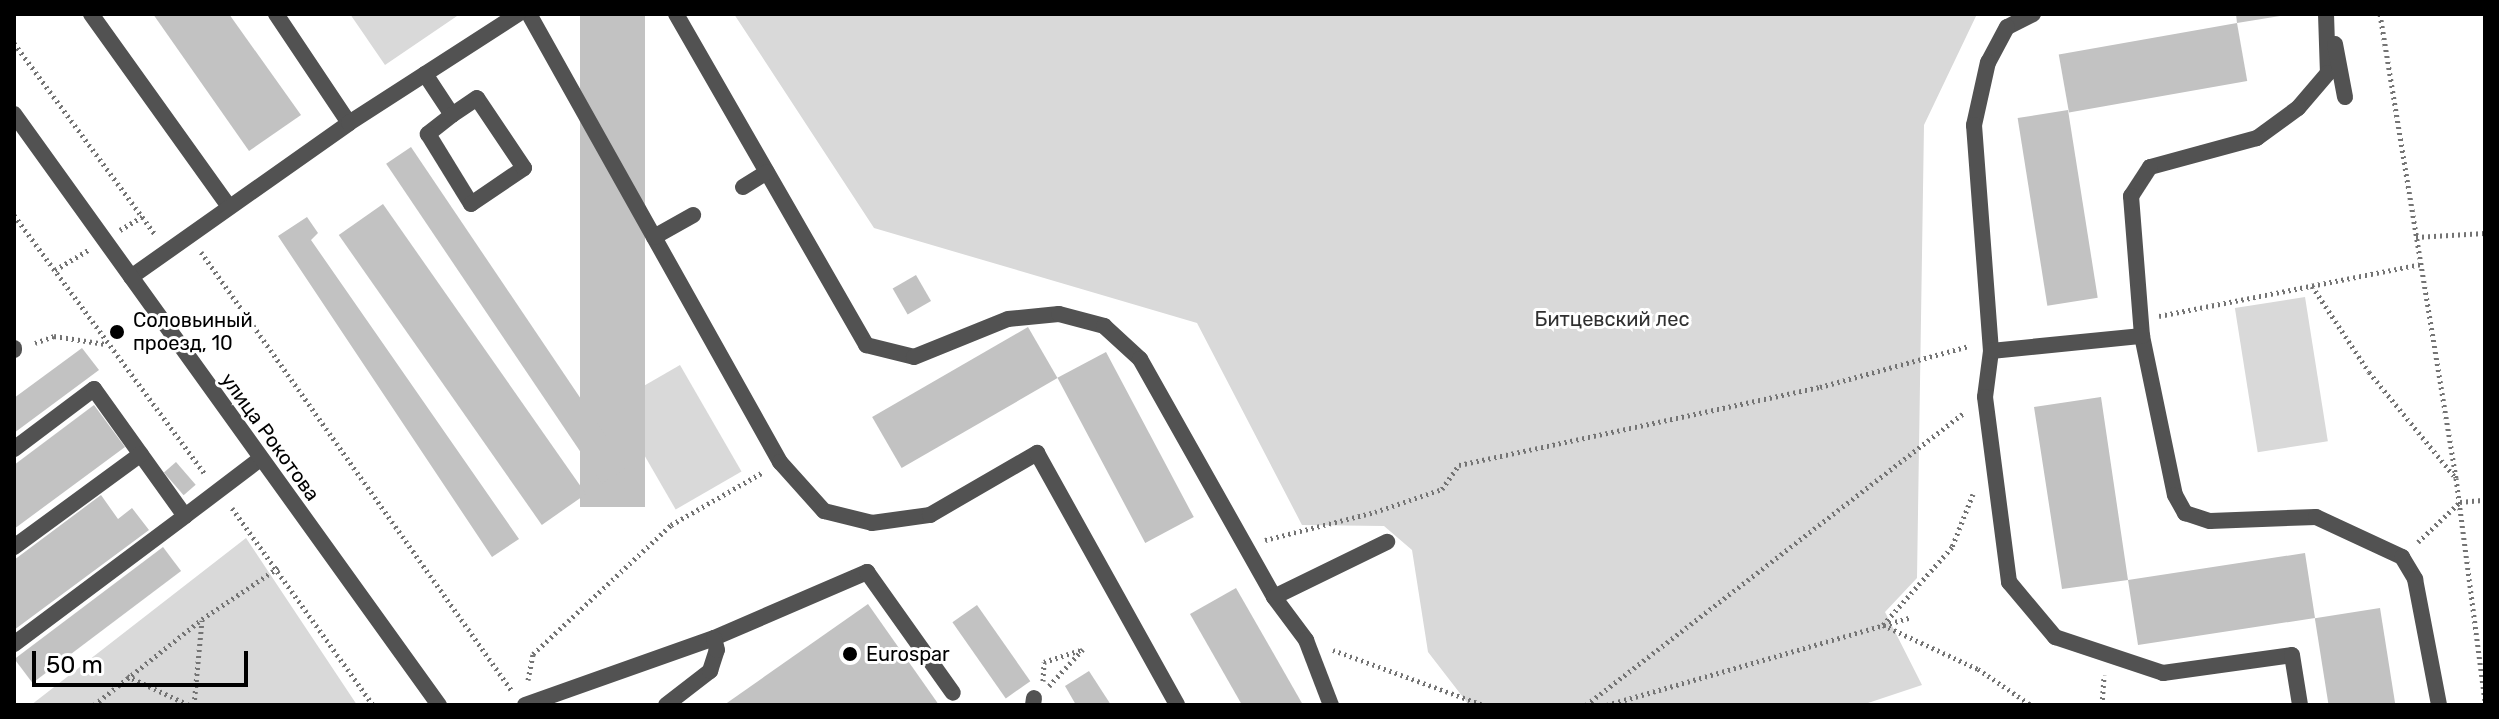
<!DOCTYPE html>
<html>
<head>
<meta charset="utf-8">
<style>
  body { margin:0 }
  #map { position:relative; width:2499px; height:719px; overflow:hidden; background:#fff; font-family:Rubik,sans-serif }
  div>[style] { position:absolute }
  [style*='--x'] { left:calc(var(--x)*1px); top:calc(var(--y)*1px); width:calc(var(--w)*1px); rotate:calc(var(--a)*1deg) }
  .green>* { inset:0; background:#d9d9d9; transform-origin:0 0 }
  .building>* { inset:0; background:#c2c2c2; transform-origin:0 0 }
  .path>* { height:5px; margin-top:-2.5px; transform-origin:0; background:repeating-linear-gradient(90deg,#747474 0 2px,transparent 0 6px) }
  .service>* { height:16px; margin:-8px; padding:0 8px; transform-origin:8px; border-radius:8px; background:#525252 }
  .tertiary>* { height:16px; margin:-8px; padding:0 8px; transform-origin:8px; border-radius:8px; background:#525252 }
  .dots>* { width:22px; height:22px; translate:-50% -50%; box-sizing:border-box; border:4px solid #fff; border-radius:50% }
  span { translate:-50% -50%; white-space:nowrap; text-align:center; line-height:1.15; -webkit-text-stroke:6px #fff; paint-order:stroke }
  .park-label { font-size:20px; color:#303030 }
  .poi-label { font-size:20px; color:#000 }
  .left { translate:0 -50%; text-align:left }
  .street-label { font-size:20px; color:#000 }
  .frame { position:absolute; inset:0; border:16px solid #000; pointer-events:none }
  .scale { position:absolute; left:32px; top:651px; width:216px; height:36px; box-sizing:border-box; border:4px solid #000; border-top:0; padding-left:10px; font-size:24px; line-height:28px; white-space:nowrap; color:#000; -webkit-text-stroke:6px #fff; paint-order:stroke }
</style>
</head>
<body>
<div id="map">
  <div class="green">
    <div style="clip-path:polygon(350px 14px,460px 14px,385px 65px)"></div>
    <div style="clip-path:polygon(734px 14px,1977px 14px,1924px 125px,1917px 578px,1885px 612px,1922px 685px,1862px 705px,1469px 705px,1428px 652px,1412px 550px,1384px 526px,1302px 525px,1197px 323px,874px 228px)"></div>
    <div style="left:2305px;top:297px;width:146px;height:71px;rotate:81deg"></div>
    <div style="left:680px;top:365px;width:123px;height:76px;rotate:60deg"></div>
    <div style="clip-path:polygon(246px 538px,357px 705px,31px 705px)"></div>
  </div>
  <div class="building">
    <div style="clip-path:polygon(153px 14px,229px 14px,301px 115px,249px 151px)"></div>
    <div style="left:580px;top:14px;width:65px;height:493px"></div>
    <div style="clip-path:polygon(2236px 14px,2280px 14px,2280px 16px,2237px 23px)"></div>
    <div style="left:2237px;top:23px;width:59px;height:181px;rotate:80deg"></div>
    <div style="left:2068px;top:110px;width:190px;height:51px;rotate:81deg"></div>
    <div style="left:411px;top:147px;width:386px;height:30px;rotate:56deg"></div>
    <div style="left:383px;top:204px;width:354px;height:54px;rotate:55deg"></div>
    <div style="clip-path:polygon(307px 217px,318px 233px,311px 240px,519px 539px,492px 557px,278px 236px)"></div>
    <div style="left:916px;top:275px;width:30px;height:27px;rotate:60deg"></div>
    <div style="left:1028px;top:327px;width:59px;height:180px;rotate:60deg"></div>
    <div style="clip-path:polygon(82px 348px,99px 370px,14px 433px,14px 398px)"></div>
    <div style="left:1106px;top:352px;width:187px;height:55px;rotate:62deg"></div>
    <div style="clip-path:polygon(2101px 397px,2128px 580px,2305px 553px,2315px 618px,2138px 645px,2128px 580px,2062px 589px,2034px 407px)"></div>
    <div style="clip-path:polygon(94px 405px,125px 447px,14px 529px,14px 465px)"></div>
    <div style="left:176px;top:462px;width:30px;height:16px;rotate:49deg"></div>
    <div style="clip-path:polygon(101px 495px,118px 519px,132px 508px,149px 530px,14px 630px,14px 560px)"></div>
    <div style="left:163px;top:547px;width:30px;height:186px;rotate:53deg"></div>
    <div style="clip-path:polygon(1236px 588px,1303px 705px,1242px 705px,1190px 614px)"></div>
    <div style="clip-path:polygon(868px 604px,939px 705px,724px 705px)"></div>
    <div style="left:977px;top:605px;width:93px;height:30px;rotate:55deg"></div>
    <div style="left:2380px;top:608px;width:98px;height:66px;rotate:81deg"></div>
    <div style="clip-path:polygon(1089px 671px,1111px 705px,1076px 705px,1065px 686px)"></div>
  </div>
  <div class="path">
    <div style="--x:2380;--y:14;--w:470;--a:80.7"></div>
    <div style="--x:2456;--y:478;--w:224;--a:82.6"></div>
    <div style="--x:14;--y:43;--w:237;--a:53.6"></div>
    <div style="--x:14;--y:215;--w:323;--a:53.6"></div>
    <div style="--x:120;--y:230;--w:26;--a:-31"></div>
    <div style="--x:2416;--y:237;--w:69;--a:-3.3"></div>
    <div style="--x:201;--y:252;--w:538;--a:54.69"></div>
    <div style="--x:55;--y:270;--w:39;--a:-31"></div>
    <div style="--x:2312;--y:286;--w:103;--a:56.5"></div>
    <div style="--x:2369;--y:372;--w:136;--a:50.7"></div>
    <div style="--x:2159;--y:316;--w:267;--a:-11.2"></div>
    <div style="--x:35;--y:343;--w:20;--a:-20"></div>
    <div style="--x:54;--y:336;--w:52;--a:8.9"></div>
    <div style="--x:1973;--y:494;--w:57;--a:111.6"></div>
    <div style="--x:1952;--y:547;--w:104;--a:131.5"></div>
    <div style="--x:1883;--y:625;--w:105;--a:24.9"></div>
    <div style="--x:1978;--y:669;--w:64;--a:34.2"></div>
    <div style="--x:232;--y:508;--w:242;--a:54.4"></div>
    <div style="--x:1265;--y:540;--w:114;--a:-14.3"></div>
    <div style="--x:1375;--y:512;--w:71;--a:-18.9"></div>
    <div style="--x:1442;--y:489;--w:29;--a:-55"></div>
    <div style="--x:1459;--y:465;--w:369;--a:-12.2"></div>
    <div style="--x:1820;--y:387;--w:155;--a:-15.4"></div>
    <div style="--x:2418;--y:542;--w:58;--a:-43.6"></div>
    <div style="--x:2460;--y:502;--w:25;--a:-5"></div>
    <div style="--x:1333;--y:650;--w:160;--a:20.1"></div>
    <div style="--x:127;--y:676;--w:68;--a:25.1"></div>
    <div style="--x:528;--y:680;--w:26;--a:-79"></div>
    <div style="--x:533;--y:654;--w:189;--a:-43.1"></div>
    <div style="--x:671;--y:525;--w:106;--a:-29.9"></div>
    <div style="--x:1043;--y:681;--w:19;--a:-87"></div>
    <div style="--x:1044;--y:662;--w:39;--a:-18"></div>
    <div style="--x:1049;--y:686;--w:50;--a:-47.4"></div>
    <div style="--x:94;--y:705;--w:138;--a:-38.5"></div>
    <div style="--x:202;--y:619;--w:92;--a:-33.9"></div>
    <div style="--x:194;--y:705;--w:85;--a:-84.6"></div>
    <div style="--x:1586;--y:705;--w:479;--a:-37.7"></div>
    <div style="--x:1607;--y:705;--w:317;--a:-16.1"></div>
    <div style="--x:2102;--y:705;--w:30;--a:-86"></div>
  </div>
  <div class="service">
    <div style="--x:91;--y:14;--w:237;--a:54.4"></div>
    <div style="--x:276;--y:14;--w:131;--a:56.2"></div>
    <div style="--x:529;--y:14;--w:514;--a:60.74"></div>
    <div style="--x:780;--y:462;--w:66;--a:48.1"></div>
    <div style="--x:824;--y:511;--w:49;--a:14"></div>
    <div style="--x:872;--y:523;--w:59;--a:-7.9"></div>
    <div style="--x:930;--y:515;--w:124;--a:-30.1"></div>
    <div style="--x:1037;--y:453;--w:288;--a:60.9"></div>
    <div style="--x:676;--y:14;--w:382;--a:60.1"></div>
    <div style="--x:866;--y:345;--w:49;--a:14"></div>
    <div style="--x:914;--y:357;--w:101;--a:-22"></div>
    <div style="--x:1008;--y:319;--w:51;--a:-5.6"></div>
    <div style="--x:1059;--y:314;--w:47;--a:14.9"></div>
    <div style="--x:1104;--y:326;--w:49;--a:42.5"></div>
    <div style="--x:1140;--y:359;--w:273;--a:60.6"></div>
    <div style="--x:1274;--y:597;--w:54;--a:53.3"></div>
    <div style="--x:1306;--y:640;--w:70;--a:69"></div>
    <div style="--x:2033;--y:14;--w:29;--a:153"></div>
    <div style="--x:2007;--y:27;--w:40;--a:118"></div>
    <div style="--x:1988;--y:62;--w:65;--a:102.5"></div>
    <div style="--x:1974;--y:125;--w:227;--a:85.7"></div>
    <div style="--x:1991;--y:351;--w:46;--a:97.4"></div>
    <div style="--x:1985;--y:397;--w:187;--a:82.6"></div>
    <div style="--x:2009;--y:582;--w:72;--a:50.1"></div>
    <div style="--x:2055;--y:637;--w:114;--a:18.4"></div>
    <div style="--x:2163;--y:673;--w:130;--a:-7.9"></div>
    <div style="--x:2292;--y:655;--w:51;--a:80.9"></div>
    <div style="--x:2326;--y:14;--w:59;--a:88.1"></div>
    <div style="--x:2328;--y:73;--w:46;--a:130.6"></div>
    <div style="--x:2298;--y:108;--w:51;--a:143.8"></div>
    <div style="--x:2257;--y:138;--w:111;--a:164.8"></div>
    <div style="--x:2150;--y:167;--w:35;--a:123"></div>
    <div style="--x:2131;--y:196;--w:140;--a:85.5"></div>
    <div style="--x:2142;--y:336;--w:162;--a:78.3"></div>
    <div style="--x:2175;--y:495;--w:21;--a:61"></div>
    <div style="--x:2185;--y:513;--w:26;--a:18"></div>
    <div style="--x:2210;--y:521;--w:106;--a:-2.2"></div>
    <div style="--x:2316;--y:517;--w:95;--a:24.9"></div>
    <div style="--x:2402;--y:557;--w:26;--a:59"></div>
    <div style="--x:2415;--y:579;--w:128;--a:79.2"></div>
    <div style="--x:2335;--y:44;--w:54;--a:79.3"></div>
    <div style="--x:425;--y:74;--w:49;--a:56.6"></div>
    <div style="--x:452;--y:115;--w:31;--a:142"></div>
    <div style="--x:428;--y:134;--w:82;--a:58.4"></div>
    <div style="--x:471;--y:204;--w:64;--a:-34.2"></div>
    <div style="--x:524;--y:168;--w:84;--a:-123.9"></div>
    <div style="--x:477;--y:98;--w:30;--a:146"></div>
    <div style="--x:743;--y:187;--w:28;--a:-32"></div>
    <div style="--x:654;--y:237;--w:45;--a:-29.4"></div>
    <div style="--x:131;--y:277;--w:267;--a:-35.2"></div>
    <div style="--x:349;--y:123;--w:201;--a:-32.8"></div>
    <div style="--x:14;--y:348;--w:2;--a:90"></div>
    <div style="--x:1991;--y:351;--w:152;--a:-5.7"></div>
    <div style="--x:14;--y:449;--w:100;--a:-36.9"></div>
    <div style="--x:94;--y:389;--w:156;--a:54.4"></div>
    <div style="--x:185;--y:516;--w:94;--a:-37.2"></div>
    <div style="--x:14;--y:547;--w:157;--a:-36.2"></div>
    <div style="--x:1274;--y:597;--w:126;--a:-26"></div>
    <div style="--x:14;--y:644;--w:214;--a:-36.8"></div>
    <div style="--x:525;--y:705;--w:201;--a:-19.5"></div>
    <div style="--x:714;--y:638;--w:167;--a:-23.3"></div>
    <div style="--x:867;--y:572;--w:148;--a:54.6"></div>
    <div style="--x:666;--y:705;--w:56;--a:-37.7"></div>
    <div style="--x:710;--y:671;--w:22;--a:-72"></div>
    <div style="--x:717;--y:650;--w:12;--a:-104"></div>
    <div style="--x:1033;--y:705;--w:7;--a:-82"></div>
  </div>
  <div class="tertiary">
    <div style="--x:14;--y:114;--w:728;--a:54.28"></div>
  </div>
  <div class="dots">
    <div style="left:117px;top:332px;background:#000"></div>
    <div style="left:850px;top:654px;background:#000"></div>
  </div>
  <div class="park-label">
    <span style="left:1612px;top:319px">Битцевский лес</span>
  </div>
  <div class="poi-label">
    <span class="left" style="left:133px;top:332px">Соловьиный<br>проезд, 10</span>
    <span class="left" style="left:866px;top:654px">Eurospar</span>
  </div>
  <div class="street-label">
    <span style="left:270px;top:437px;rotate:54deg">улица Рокотова</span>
  </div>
  <div class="frame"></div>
  <div class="scale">50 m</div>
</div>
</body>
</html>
